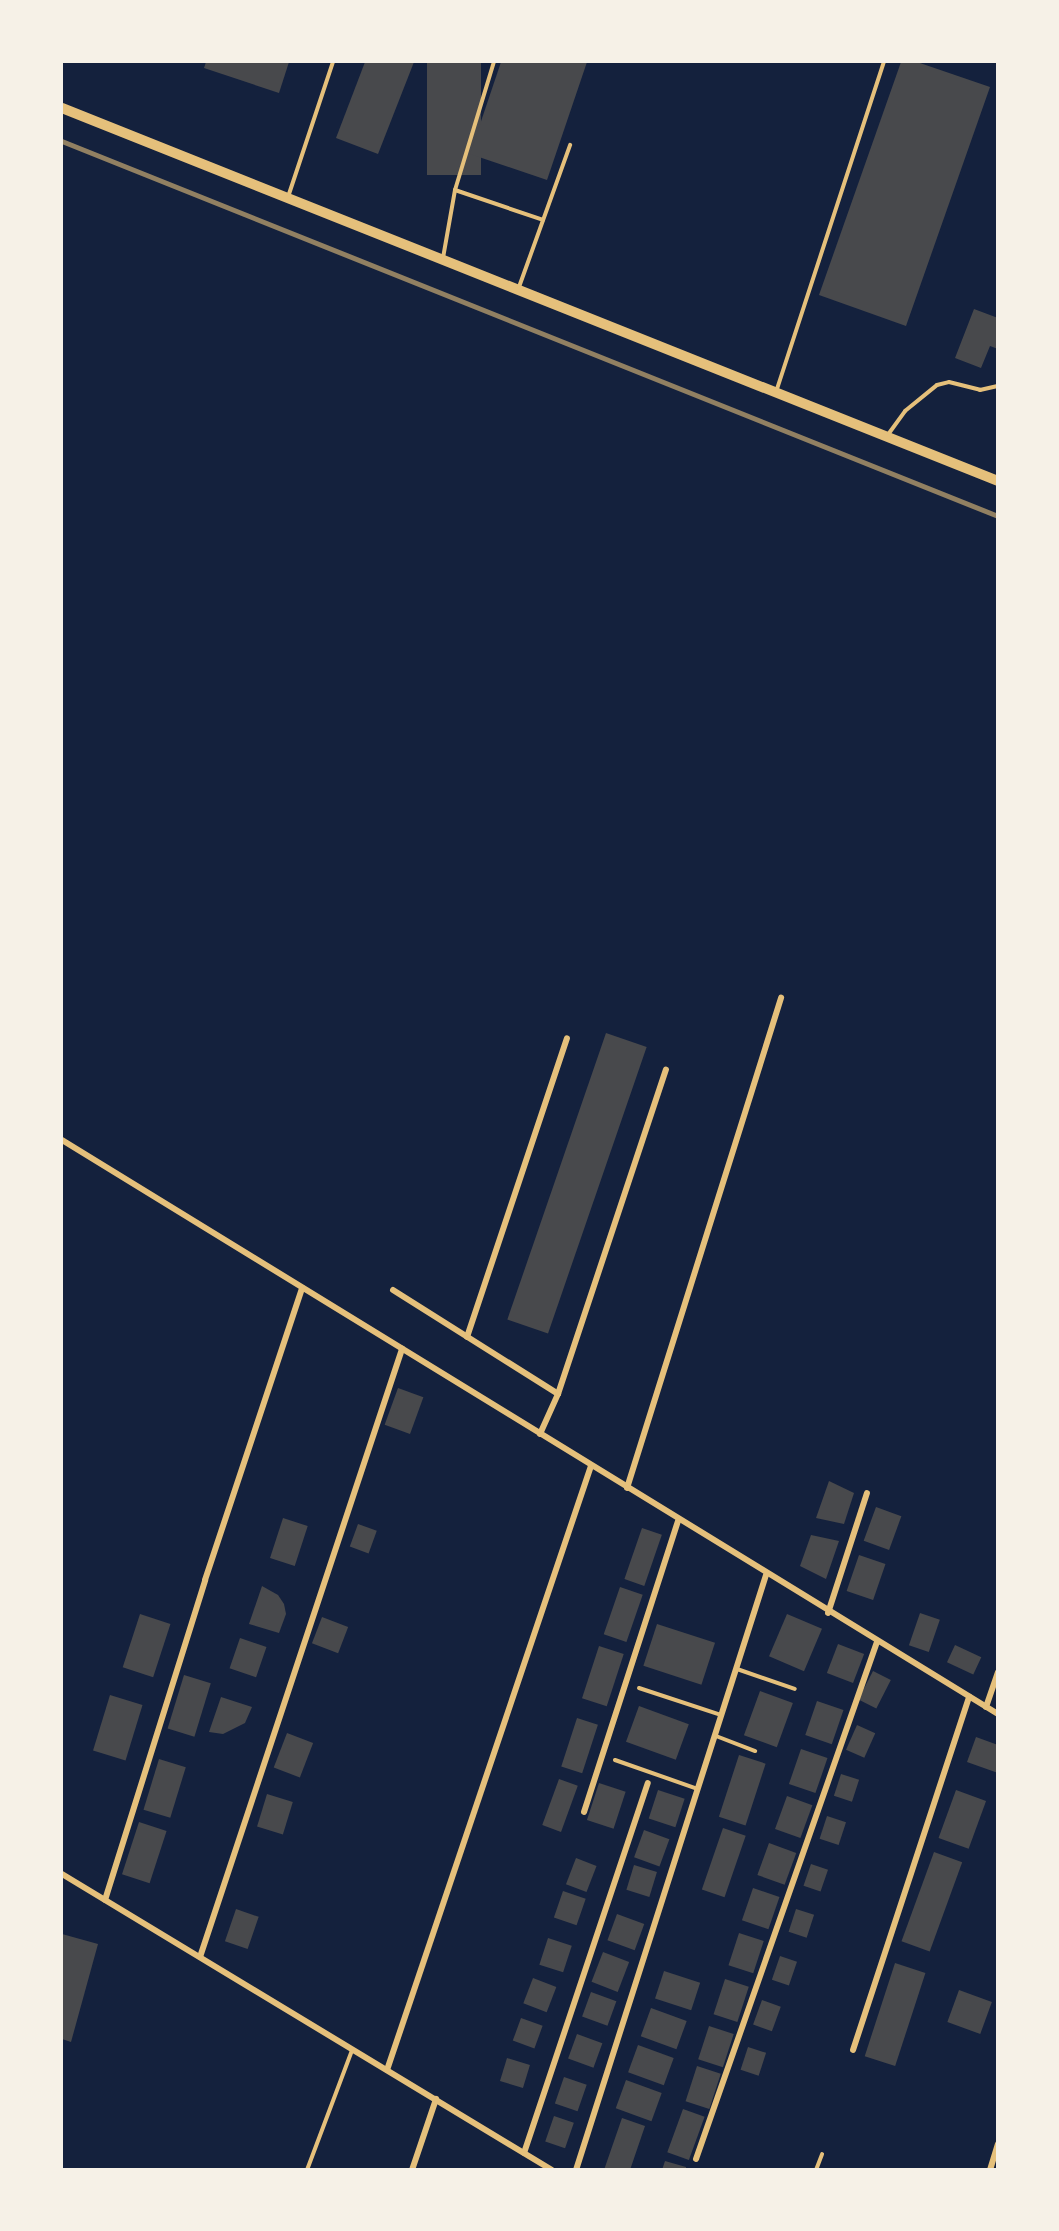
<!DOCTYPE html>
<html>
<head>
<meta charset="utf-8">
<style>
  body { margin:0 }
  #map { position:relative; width:1059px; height:2231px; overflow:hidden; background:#14213d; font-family:Figtree,sans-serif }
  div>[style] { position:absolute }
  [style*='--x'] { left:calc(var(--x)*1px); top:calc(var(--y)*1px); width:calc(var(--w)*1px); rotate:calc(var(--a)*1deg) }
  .building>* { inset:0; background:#48494c; transform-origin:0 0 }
  .service>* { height:4px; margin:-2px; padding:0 2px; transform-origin:2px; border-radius:2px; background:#e5c07b }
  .minor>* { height:6px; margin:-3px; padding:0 3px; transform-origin:3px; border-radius:3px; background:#e5c07b }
  .primary>* { height:10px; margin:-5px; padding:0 5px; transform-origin:5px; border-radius:5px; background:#e5c07b }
  .rail>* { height:4.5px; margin:-2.25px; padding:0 2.25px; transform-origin:2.25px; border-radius:2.25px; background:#918062 }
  span { translate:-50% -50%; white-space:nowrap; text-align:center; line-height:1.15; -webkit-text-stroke:6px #f6f1e7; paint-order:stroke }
  .frame { position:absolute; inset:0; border:63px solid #f6f1e7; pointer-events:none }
</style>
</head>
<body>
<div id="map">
  <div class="building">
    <div style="clip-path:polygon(206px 62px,289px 62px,279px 93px,204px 68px)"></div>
    <div style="clip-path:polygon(365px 62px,414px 62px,378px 154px,336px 138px)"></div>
    <div style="left:427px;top:62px;width:54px;height:113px"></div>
    <div style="clip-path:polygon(501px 62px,587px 62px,547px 180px,470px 154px)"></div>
    <div style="clip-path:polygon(901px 62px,917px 62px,990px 87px,906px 326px,819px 295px)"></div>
    <div style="clip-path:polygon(974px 309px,998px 318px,998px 349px,990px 346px,981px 368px,955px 358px)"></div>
    <div style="left:606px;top:1033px;width:43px;height:303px;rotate:19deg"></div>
    <div style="left:398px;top:1388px;width:27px;height:39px;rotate:20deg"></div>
    <div style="clip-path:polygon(829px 1481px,854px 1493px,844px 1524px,816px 1518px)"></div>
    <div style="left:876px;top:1507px;width:27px;height:36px;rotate:20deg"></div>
    <div style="left:283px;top:1518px;width:26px;height:42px;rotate:18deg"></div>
    <div style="left:358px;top:1524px;width:20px;height:24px;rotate:20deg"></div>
    <div style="left:642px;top:1528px;width:21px;height:54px;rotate:19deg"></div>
    <div style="clip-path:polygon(811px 1535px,839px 1541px,826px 1579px,800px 1566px)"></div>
    <div style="left:859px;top:1555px;width:28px;height:38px;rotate:19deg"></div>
    <div style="clip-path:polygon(262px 1586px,278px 1595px,284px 1604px,286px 1614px,279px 1633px,249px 1624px)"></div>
    <div style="left:620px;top:1587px;width:24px;height:50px;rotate:19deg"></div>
    <div style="left:920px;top:1613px;width:21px;height:34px;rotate:19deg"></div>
    <div style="left:140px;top:1614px;width:32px;height:56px;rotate:18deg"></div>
    <div style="left:787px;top:1614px;width:38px;height:46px;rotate:23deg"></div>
    <div style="left:322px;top:1617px;width:28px;height:28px;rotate:21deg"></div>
    <div style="left:657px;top:1624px;width:61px;height:44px;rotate:18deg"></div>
    <div style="left:240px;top:1638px;width:28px;height:32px;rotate:19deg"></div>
    <div style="left:838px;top:1644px;width:28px;height:31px;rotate:21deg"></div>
    <div style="left:955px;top:1645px;width:29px;height:19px;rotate:25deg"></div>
    <div style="left:599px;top:1646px;width:26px;height:55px;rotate:18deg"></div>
    <div style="left:873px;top:1671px;width:20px;height:32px;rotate:27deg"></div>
    <div style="left:184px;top:1675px;width:28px;height:56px;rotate:17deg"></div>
    <div style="left:760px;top:1691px;width:35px;height:47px;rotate:20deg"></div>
    <div style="left:110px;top:1695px;width:34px;height:58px;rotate:17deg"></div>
    <div style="clip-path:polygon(221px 1697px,252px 1707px,245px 1723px,223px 1734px,209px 1732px)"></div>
    <div style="left:817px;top:1701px;width:28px;height:36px;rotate:19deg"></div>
    <div style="left:639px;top:1706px;width:53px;height:38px;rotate:20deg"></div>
    <div style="left:577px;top:1718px;width:22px;height:51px;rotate:18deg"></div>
    <div style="left:857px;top:1725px;width:20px;height:27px;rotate:24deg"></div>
    <div style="left:287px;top:1733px;width:28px;height:37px;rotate:21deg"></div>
    <div style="clip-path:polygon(976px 1737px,998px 1745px,998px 1773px,967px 1762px)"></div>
    <div style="left:801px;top:1749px;width:28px;height:37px;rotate:19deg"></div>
    <div style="left:739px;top:1755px;width:28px;height:65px;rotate:18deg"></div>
    <div style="left:159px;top:1759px;width:28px;height:53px;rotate:17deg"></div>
    <div style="left:841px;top:1774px;width:19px;height:23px;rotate:18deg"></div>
    <div style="left:559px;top:1779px;width:20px;height:49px;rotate:20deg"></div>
    <div style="left:599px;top:1783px;width:28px;height:39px;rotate:18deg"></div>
    <div style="left:658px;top:1790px;width:28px;height:30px;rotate:18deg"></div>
    <div style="left:956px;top:1790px;width:32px;height:51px;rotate:20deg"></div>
    <div style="left:267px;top:1794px;width:27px;height:34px;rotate:17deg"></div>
    <div style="left:787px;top:1796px;width:27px;height:35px;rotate:20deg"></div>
    <div style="left:827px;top:1816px;width:20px;height:24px;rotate:18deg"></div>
    <div style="left:139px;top:1822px;width:29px;height:55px;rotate:18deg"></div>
    <div style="left:723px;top:1828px;width:24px;height:65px;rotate:19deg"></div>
    <div style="left:644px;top:1830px;width:27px;height:29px;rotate:20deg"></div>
    <div style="left:769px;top:1843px;width:29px;height:34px;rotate:20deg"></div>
    <div style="left:934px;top:1852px;width:30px;height:95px;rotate:20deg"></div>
    <div style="left:576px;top:1858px;width:22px;height:28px;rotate:21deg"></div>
    <div style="left:811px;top:1864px;width:18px;height:23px;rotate:19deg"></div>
    <div style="left:634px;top:1865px;width:24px;height:26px;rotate:17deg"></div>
    <div style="left:753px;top:1888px;width:28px;height:34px;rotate:19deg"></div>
    <div style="left:563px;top:1891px;width:24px;height:28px;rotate:19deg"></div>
    <div style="left:236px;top:1909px;width:24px;height:34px;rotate:19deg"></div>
    <div style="left:796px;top:1909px;width:19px;height:24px;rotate:18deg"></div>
    <div style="left:617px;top:1914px;width:29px;height:28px;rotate:20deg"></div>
    <div style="left:739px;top:1933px;width:26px;height:34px;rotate:18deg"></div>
    <div style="clip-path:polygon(62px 1934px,98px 1944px,71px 2042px,62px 2039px)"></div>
    <div style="left:548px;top:1938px;width:25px;height:28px;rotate:18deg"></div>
    <div style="left:603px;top:1952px;width:28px;height:32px;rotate:21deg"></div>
    <div style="left:780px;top:1956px;width:18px;height:25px;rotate:19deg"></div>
    <div style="left:895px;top:1963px;width:32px;height:98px;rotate:18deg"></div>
    <div style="left:664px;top:1971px;width:38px;height:29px;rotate:18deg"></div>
    <div style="left:533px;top:1978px;width:25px;height:27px;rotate:21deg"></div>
    <div style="left:725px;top:1979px;width:25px;height:37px;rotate:18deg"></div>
    <div style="left:959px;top:1990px;width:35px;height:34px;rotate:20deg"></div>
    <div style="left:591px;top:1992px;width:27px;height:26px;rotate:20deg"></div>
    <div style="left:762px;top:2000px;width:20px;height:26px;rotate:20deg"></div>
    <div style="left:651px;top:2008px;width:38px;height:30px;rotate:20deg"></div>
    <div style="left:521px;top:2018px;width:23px;height:24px;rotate:20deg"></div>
    <div style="left:709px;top:2026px;width:26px;height:35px;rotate:18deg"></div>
    <div style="left:577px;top:2034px;width:27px;height:26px;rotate:20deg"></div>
    <div style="left:638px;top:2045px;width:38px;height:29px;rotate:20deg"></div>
    <div style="left:748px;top:2047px;width:19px;height:24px;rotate:18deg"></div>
    <div style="left:507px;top:2058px;width:24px;height:24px;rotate:17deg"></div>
    <div style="left:697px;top:2066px;width:25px;height:37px;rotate:18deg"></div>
    <div style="left:564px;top:2077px;width:24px;height:28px;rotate:19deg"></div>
    <div style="left:626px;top:2080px;width:38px;height:30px;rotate:20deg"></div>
    <div style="left:683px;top:2109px;width:23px;height:46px;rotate:20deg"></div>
    <div style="left:554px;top:2116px;width:21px;height:27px;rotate:19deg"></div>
    <div style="clip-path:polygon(622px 2118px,645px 2126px,630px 2170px,604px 2170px)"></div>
    <div style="clip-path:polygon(665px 2161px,686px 2167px,686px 2170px,662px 2170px)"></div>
  </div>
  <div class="service">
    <div style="--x:455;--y:190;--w:93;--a:18.8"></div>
    <div style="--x:288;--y:197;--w:142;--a:-71.6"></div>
    <div style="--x:443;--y:258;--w:69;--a:-80"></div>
    <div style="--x:455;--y:190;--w:134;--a:-73.1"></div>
    <div style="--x:519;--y:287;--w:151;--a:-70.2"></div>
    <div style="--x:776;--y:392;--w:347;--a:-71.9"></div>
    <div style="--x:887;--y:436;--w:31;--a:-54"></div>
    <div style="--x:905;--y:411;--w:41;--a:-39.1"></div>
    <div style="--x:937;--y:385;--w:12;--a:-14"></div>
    <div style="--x:949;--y:382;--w:32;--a:14"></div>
    <div style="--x:980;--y:390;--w:18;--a:-13"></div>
    <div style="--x:737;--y:1669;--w:61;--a:19"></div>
    <div style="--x:639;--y:1688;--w:86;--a:18.2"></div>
    <div style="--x:716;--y:1736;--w:42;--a:21"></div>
    <div style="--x:615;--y:1760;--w:88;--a:19.3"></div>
    <div style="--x:307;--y:2170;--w:128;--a:-69.4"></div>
    <div style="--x:816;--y:2170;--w:17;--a:-69"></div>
  </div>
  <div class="minor">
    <div style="--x:62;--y:1140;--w:1098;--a:31.52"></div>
    <div style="--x:393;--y:1290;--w:195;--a:32.2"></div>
    <div style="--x:467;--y:1337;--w:315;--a:-71.5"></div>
    <div style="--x:540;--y:1434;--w:44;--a:-65.8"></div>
    <div style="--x:558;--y:1394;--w:342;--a:-71.6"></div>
    <div style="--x:627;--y:1488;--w:514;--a:-72.55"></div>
    <div style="--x:828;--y:1613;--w:126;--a:-72"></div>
    <div style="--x:986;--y:1707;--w:37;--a:-71"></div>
    <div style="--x:584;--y:1812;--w:306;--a:-72.1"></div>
    <div style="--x:62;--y:1874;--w:572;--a:31.14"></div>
    <div style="--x:105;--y:1900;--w:335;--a:-72.6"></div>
    <div style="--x:205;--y:1580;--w:308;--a:-71.6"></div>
    <div style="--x:200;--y:1957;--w:641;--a:-71.62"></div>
    <div style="--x:853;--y:2050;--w:372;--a:-71.8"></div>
    <div style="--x:387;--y:2070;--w:638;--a:-71.34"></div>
    <div style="--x:524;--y:2153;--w:390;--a:-71.5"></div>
    <div style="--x:696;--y:2159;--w:548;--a:-70.71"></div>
    <div style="--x:412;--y:2170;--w:75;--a:-71.3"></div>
    <div style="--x:576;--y:2170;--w:625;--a:-72.29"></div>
    <div style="--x:990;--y:2170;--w:27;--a:-73"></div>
  </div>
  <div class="primary">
    <div style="--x:62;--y:108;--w:1008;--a:21.73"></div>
  </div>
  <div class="rail">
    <div style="--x:62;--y:141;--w:1008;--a:21.83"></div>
  </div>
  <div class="frame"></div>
</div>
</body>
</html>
